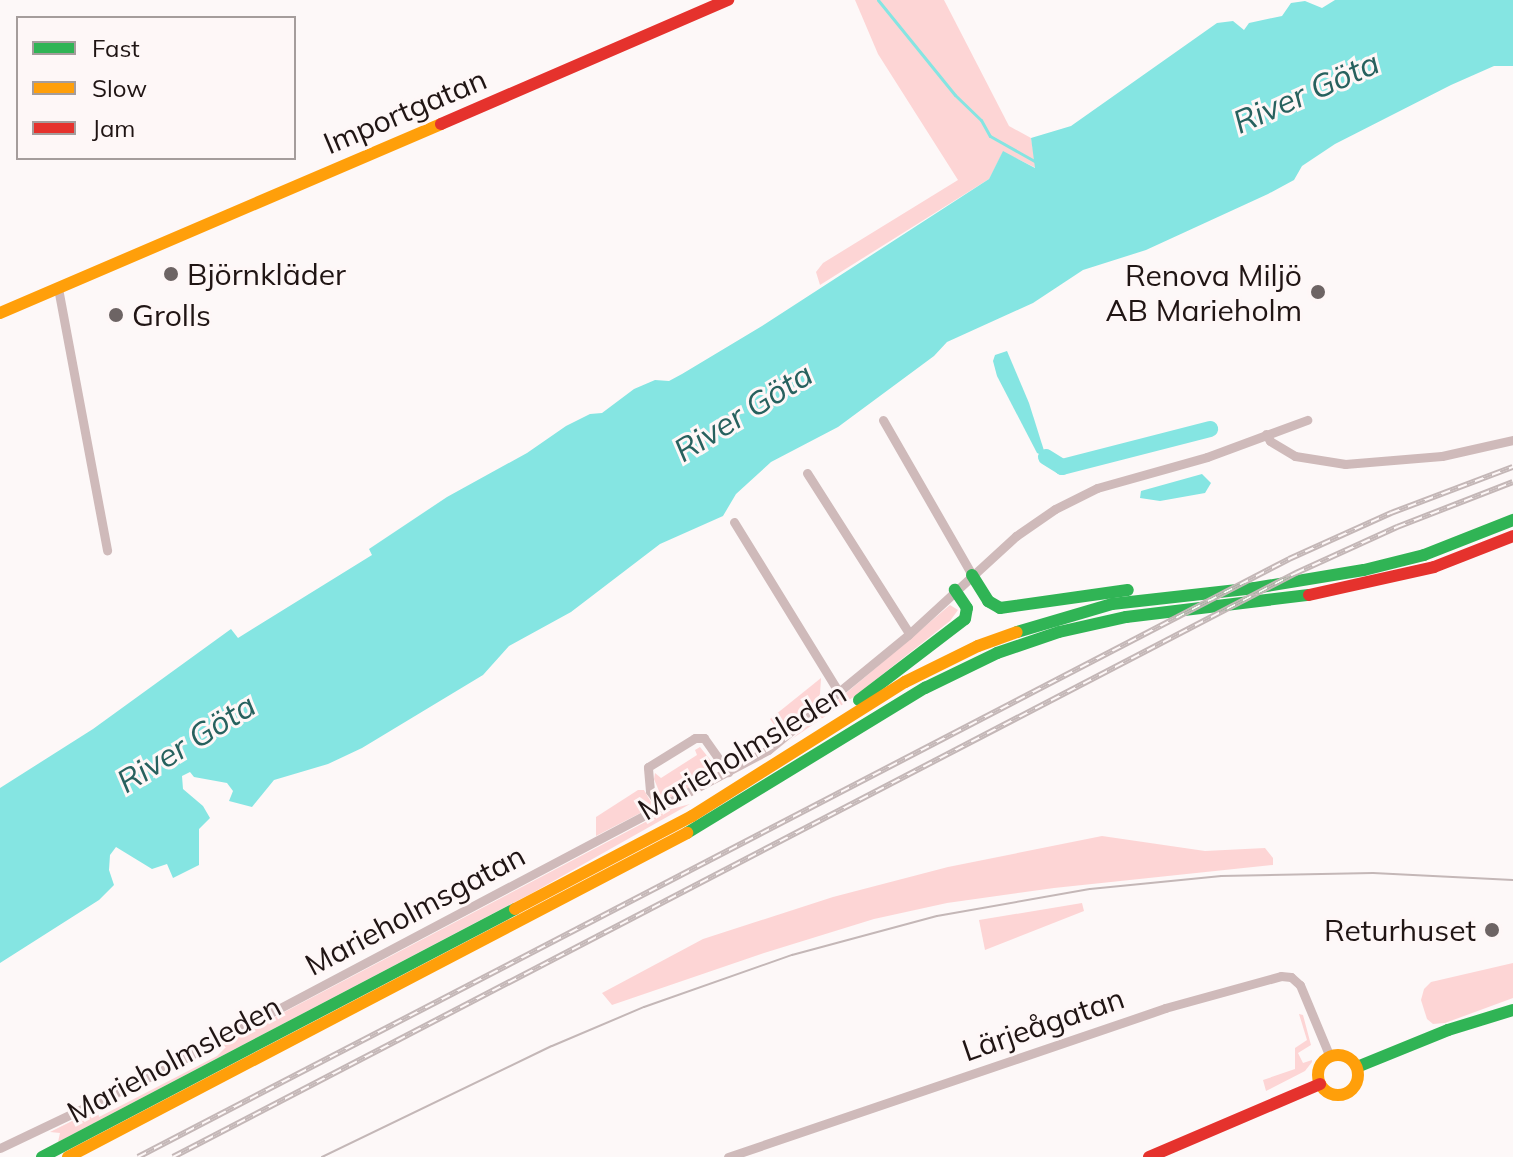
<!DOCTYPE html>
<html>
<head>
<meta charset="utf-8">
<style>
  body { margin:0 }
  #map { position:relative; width:1513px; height:1157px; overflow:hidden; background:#fdf8f8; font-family:Mulish,sans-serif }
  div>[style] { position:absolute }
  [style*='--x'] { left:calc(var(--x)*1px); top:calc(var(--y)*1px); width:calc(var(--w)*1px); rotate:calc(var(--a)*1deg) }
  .green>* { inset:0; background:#fdd5d5 }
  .water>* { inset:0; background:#85e5e2 }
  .stream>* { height:3px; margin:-1.5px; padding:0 1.5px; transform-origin:1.5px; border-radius:1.5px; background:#85e5e2 }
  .river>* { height:16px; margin:-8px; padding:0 8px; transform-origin:8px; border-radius:8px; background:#85e5e2 }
  .street>* { height:9px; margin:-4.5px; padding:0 4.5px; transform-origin:4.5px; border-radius:4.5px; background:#cfbaba }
  .fast>* { height:12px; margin:-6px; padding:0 6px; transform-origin:6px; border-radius:6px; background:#30b455 }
  .slow>* { height:12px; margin:-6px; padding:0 6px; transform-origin:6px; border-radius:6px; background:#ff9f0a }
  .slow>.ring { margin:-6px; padding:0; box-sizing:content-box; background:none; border:12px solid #ff9f0a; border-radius:50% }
  .jam>* { height:12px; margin:-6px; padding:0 6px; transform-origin:6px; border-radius:6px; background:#e5322d }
  .tram>* { height:2px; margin:-1px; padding:0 1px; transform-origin:1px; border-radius:1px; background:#c4b7b7 }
  .rail>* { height:6px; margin-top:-3px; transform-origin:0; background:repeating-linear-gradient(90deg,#fef7f7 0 9px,#c4b7b7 0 18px); box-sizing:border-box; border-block:2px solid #c4b7b7 }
  .dots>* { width:22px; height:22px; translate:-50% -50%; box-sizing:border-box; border:4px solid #fef7f7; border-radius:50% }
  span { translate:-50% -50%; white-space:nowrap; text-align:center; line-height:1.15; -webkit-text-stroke:6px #fef7f7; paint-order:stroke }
  .street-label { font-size:30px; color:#201514 }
  .poi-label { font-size:30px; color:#201514 }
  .left { translate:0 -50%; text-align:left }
  .right { translate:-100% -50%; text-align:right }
  .water-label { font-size:32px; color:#27615e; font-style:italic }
  .legend { position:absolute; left:16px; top:16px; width:280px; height:144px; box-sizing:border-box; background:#fef7f7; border:2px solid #a59d9c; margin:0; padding:10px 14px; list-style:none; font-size:24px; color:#201514 }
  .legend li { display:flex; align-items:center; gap:16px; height:40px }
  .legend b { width:40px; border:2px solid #a59d9c }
</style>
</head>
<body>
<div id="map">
  <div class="green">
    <div style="clip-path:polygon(855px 0,944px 0,1009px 126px,1031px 138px,1036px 168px,1003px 152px,989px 179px,820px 285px,816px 272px,823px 263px,958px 180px,878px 54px)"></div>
    <div style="clip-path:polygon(950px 605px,958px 610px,950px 621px,855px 696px,730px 781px,793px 738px)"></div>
    <div style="clip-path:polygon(821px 678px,820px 694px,812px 708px,784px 731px,775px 726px,770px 719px)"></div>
    <div style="clip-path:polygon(700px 747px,712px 762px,713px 775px,672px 797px,661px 796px,654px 779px,655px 773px,661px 778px,697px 755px,695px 750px)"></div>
    <div style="clip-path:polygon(638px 790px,644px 790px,651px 802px,650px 808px,596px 836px,596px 817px)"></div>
    <div style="clip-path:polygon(690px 804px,534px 892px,58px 1142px,60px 1133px,50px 1132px,122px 1096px,98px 1112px,99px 1117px,217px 1056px,226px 1047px,216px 1048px,668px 810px)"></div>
    <div style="clip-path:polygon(1102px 836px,1205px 851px,1265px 848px,1273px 858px,1273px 865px,1054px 888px,947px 903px,874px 919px,764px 953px,612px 1005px,602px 993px,703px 939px,833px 897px,948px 867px)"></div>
    <div style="clip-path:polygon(1082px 903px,1084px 911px,985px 950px,979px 920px)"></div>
    <div style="clip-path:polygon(1513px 963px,1513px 998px,1445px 1023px,1433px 1024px,1427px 1019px,1421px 1000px,1424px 989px,1431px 982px)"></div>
    <div style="clip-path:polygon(1299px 1014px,1303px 1015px,1311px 1045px,1298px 1053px,1303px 1063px,1312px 1060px,1312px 1062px,1305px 1071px,1266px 1091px,1263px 1080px,1295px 1069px,1295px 1048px,1307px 1040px)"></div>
  </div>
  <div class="water">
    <div style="clip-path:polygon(1335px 0,1513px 0,1513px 66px,1494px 66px,1451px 85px,1335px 144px,1302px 166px,1294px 180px,1268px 194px,1146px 250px,1083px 270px,1033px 303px,947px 342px,934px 356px,838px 427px,771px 462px,736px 494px,723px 516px,660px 544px,571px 612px,509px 646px,483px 675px,362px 748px,328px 764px,274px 780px,252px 807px,229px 801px,233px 791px,227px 783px,194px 777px,190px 772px,182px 776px,183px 789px,203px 806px,210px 818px,199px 829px,199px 865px,173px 878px,167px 864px,152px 869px,116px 847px,110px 855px,109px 870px,114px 885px,99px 900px,0 963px,0 788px,93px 729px,231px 629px,238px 638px,372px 555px,369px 549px,447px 497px,527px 453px,566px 426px,590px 414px,602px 413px,634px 389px,655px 380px,669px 381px,682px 374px,762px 326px,989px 179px,1003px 151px,1035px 168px,1031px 138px,1071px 126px,1217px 23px,1233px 21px,1244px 30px,1249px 23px,1282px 16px,1291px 3px,1305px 1px,1322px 8px)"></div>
    <div style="clip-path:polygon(1007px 351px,1029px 403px,1046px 457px,1037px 453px,997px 376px,993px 361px,995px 355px)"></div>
    <div style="clip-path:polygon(1202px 474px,1211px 483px,1205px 493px,1160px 501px,1140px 498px,1141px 491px)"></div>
  </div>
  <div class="stream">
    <div style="--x:878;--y:0;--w:122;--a:51"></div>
    <div style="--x:955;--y:95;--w:36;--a:44"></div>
    <div style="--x:981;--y:120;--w:18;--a:61"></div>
    <div style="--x:990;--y:136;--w:55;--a:29.4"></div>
  </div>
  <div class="river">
    <div style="--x:1046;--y:457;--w:19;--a:32"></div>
    <div style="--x:1062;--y:467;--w:153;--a:-14.4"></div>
  </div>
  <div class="street">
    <div style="--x:58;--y:288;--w:267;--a:79.4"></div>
    <div style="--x:883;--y:420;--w:179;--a:60.1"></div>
    <div style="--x:1266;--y:434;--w:8;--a:60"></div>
    <div style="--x:1270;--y:441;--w:29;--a:31"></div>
    <div style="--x:1295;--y:456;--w:51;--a:9.1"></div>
    <div style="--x:1345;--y:464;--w:97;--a:-4.7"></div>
    <div style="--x:1442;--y:456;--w:73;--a:-12.7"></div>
    <div style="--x:807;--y:473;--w:190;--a:57.5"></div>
    <div style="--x:734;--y:522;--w:201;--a:58.4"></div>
    <div style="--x:662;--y:808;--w:21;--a:-125"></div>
    <div style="--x:650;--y:791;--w:24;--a:-95"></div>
    <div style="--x:648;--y:767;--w:55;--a:-31.7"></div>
    <div style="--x:695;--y:738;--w:9;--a:0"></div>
    <div style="--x:704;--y:738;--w:42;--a:54.8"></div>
    <div style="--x:0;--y:1148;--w:174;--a:-25.5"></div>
    <div style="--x:157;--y:1073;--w:691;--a:-27.86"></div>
    <div style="--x:768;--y:750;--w:181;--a:-39.4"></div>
    <div style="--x:908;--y:635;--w:147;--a:-42.5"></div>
    <div style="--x:1016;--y:536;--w:47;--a:-34.7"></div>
    <div style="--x:1055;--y:509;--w:47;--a:-26.6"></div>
    <div style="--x:1097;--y:488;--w:114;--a:-15.7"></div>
    <div style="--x:1207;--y:457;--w:107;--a:-20.3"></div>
    <div style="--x:728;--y:1157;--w:462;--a:-18.8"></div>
    <div style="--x:1165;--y:1008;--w:120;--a:-15.4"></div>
    <div style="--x:1281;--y:976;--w:10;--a:6"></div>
    <div style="--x:1291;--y:977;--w:12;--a:42"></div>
    <div style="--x:1300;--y:985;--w:78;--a:67.4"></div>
  </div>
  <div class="fast">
    <div style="--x:972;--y:575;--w:31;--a:58"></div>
    <div style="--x:988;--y:601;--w:14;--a:30"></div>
    <div style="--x:1000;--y:608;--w:129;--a:-8"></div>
    <div style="--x:1017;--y:632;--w:99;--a:-16.4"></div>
    <div style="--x:1112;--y:604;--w:144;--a:-6.4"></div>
    <div style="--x:1255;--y:588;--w:110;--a:-9.4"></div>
    <div style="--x:1364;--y:570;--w:62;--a:-14"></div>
    <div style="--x:1424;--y:555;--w:96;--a:-21.5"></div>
    <div style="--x:859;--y:700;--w:133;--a:-37.4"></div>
    <div style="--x:965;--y:619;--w:11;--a:-80"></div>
    <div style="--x:967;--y:608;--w:22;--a:-124"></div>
    <div style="--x:687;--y:833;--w:279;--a:-31.4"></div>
    <div style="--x:925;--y:688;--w:80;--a:-25.9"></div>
    <div style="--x:997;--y:653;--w:65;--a:-18.7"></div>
    <div style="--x:1059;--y:632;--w:69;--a:-12.6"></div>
    <div style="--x:1126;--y:617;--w:184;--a:-6.9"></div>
    <div style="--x:1357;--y:1067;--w:98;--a:-22.1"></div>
    <div style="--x:1448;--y:1030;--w:68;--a:-17.1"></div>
    <div style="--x:42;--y:1157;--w:534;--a:-27.67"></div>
  </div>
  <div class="slow">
    <div style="--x:0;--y:313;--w:480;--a:-23.2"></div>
    <div style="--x:515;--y:909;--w:200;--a:-27.7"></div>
    <div style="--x:692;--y:816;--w:252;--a:-32.2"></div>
    <div style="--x:905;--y:682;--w:81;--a:-26.3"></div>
    <div style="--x:978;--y:646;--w:41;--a:-19.7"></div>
    <div class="ring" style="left:1318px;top:1055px;width:28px;height:28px"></div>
    <div style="--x:68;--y:1157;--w:699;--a:-27.63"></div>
  </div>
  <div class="jam">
    <div style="--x:441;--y:124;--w:313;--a:-23.4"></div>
    <div style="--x:1309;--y:595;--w:128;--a:-12.6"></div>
    <div style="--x:1434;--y:567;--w:85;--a:-21.4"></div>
    <div style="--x:1149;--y:1157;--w:186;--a:-23.1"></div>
  </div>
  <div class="tram">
    <div style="--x:322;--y:1157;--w:255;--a:-25.8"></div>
    <div style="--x:552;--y:1046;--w:100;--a:-23"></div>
    <div style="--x:644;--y:1007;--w:157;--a:-19.4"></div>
    <div style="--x:792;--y:955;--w:150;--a:-15.1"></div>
    <div style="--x:937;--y:916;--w:155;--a:-10"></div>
    <div style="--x:1090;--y:889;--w:132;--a:-5.7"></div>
    <div style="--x:1221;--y:876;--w:152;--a:-1.1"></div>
    <div style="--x:1373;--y:873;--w:140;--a:2.9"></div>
  </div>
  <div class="rail">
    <div style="--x:138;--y:1157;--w:1297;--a:-27.45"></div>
    <div style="--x:1289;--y:559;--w:112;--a:-24.3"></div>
    <div style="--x:1391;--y:513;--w:130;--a:-20.7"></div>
    <div style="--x:173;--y:1157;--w:1266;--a:-27.48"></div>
    <div style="--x:1296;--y:573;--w:111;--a:-24.5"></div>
    <div style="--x:1397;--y:527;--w:124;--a:-21.2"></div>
  </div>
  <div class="dots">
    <div style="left:171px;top:274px;background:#6d6464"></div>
    <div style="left:1318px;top:292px;background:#6d6464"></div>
    <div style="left:116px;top:315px;background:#6d6464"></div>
    <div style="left:1492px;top:930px;background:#6d6464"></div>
  </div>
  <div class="street-label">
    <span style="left:405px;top:111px;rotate:-23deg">Importgatan</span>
    <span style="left:742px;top:751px;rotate:-31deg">Marieholmsleden</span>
    <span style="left:415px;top:910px;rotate:-28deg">Marieholmsgatan</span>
    <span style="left:1043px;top:1024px;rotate:-19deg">Lärjeågatan</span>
    <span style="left:174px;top:1059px;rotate:-28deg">Marieholmsleden</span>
  </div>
  <div class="poi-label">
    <span class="left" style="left:187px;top:274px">Björnkläder</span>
    <span class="right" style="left:1302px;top:292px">Renova Miljö<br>AB Marieholm</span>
    <span class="left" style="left:132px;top:315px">Grolls</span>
    <span class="right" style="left:1476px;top:930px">Returhuset</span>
  </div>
  <div class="water-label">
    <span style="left:1306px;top:92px;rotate:-24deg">River Göta</span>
    <span style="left:743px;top:412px;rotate:-32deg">River Göta</span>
    <span style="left:186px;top:743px;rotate:-32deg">River Göta</span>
  </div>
  <ul class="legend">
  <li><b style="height:10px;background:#30b455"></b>Fast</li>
  <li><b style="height:10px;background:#ff9f0a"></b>Slow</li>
  <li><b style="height:10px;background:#e5322d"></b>Jam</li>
  </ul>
</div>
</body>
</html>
